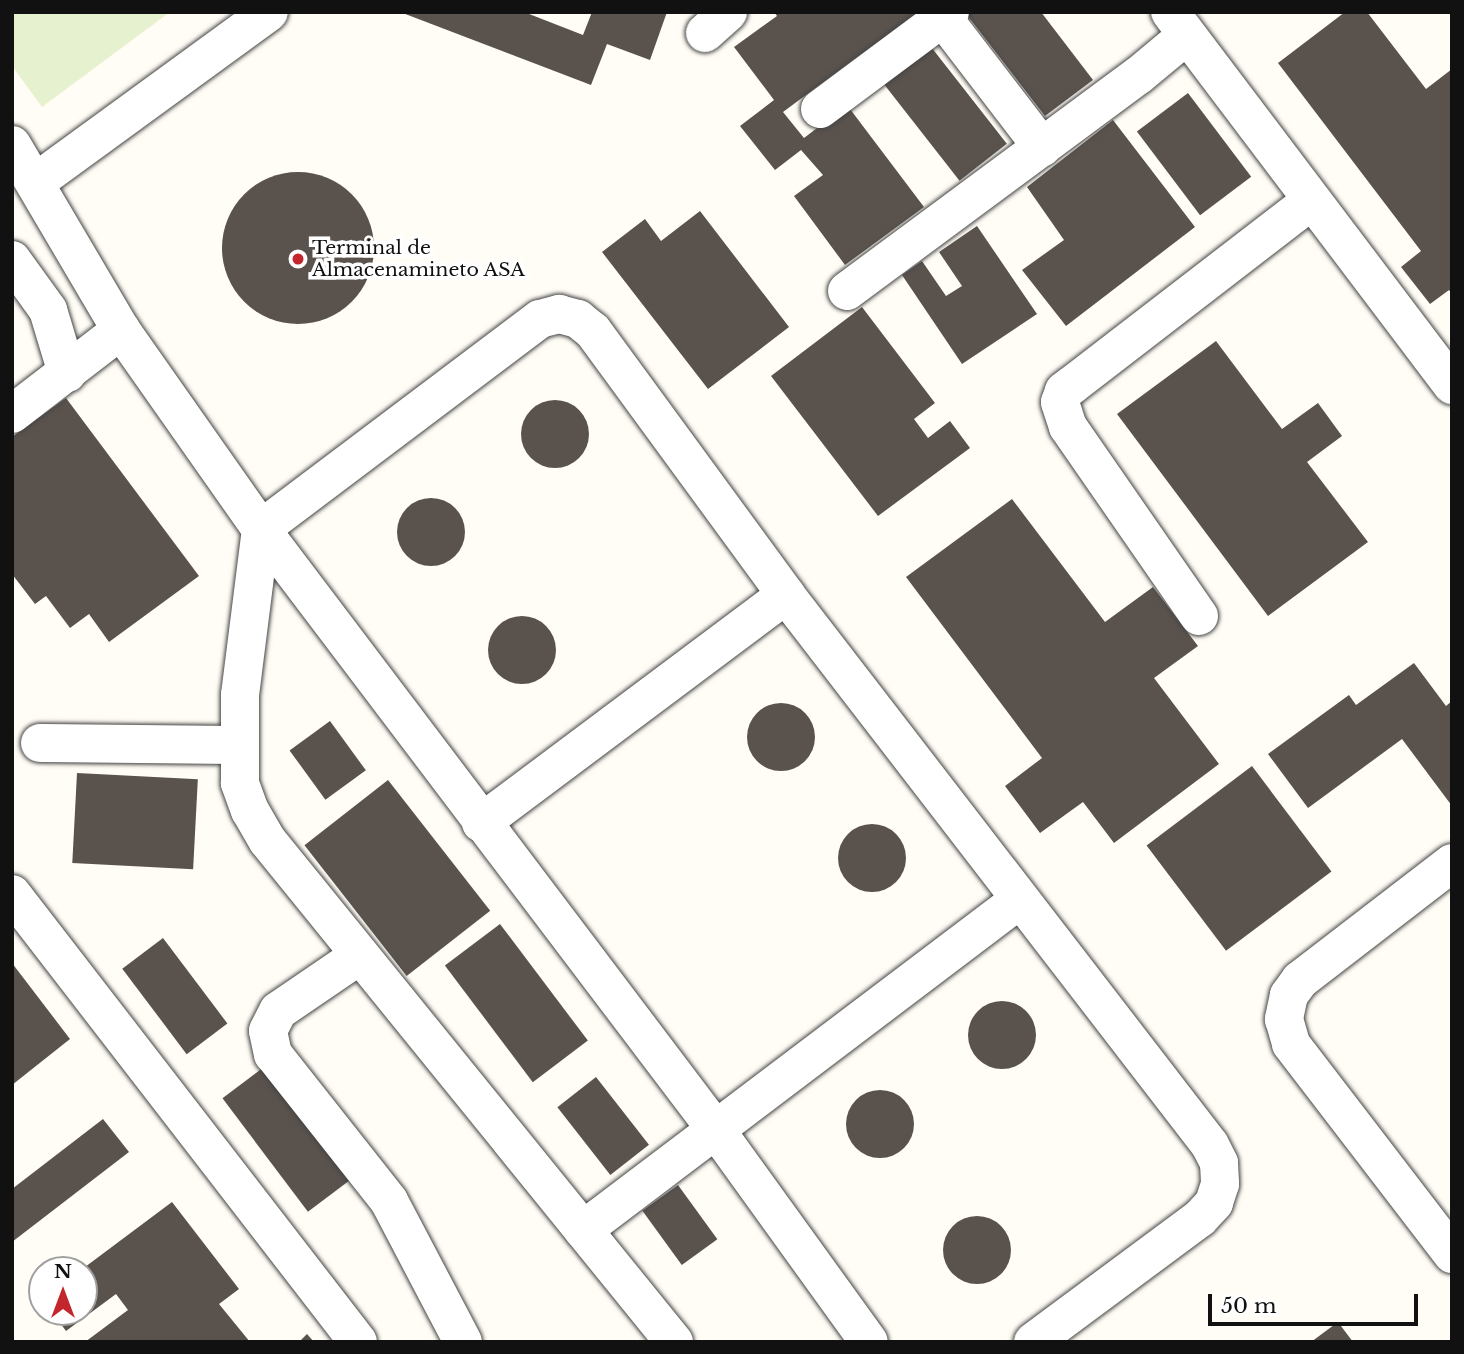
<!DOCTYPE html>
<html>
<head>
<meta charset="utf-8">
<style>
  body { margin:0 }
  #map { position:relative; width:1464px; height:1354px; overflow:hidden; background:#fffdf5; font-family:"Libre Baskerville",serif }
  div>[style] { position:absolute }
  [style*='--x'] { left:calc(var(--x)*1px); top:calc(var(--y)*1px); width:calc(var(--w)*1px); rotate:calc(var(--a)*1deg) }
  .pitch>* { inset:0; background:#e6f2cf }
  .building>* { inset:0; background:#5a524d; transform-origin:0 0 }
  .round { border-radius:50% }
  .roads { filter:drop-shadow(0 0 2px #444) drop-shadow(0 0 2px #444) }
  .minor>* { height:38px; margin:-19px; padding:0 19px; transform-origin:19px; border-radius:19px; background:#fff }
  .dots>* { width:19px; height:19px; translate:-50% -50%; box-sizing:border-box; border:4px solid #fff; border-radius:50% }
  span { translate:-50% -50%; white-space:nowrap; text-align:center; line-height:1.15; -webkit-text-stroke:7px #fff; paint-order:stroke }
  .poi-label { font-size:19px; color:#111 }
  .left { translate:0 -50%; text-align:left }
  .frame { position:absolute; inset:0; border:14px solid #111; pointer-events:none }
  .north { position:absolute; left:28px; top:1256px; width:70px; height:70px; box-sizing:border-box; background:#fff; border:2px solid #a0a0a0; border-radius:50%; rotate:0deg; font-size:19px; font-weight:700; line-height:28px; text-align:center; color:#111 }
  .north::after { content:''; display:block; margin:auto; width:24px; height:32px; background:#c4262e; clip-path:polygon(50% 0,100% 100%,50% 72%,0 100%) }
  .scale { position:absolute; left:1208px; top:1294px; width:210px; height:32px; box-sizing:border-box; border:4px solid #111; border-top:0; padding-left:9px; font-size:21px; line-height:24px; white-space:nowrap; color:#111; -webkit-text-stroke:5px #fff; paint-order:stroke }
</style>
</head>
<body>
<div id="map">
  <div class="pitch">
    <div style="clip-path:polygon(12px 12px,170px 12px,42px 107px,12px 66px)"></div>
  </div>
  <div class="building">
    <div style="clip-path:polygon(400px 12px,524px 12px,583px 35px,592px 12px,667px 12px,650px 60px,607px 44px,591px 85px)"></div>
    <div style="clip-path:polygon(774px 12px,918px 12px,783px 112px,804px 138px,847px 105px,924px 207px,845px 265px,794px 196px,823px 175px,801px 150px,775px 170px,740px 126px,774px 100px,734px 47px,777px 16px)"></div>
    <div style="clip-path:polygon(971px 12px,1041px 12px,1093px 80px,1045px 116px,967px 15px)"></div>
    <div style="clip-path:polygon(1345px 12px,1367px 12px,1426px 89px,1452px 69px,1452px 294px,1449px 290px,1430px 304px,1401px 267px,1421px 251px,1278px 63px)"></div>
    <div style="left:928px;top:43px;width:128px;height:60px;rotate:52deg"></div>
    <div style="left:1188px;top:93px;width:105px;height:64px;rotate:53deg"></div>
    <div style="clip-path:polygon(1113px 120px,1195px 227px,1066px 326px,1022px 270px,1064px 240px,1027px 187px)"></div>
    <div class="round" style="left:222px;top:172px;width:152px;height:152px"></div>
    <div style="clip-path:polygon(700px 211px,789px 327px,708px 389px,602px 252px,645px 219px,661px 241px)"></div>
    <div style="clip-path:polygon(977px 226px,1037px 314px,962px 364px,902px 275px,922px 261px,946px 296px,962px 286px,939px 252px)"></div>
    <div style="clip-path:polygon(862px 307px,935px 403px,914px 419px,928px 438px,950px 421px,970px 448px,878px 516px,771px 376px)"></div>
    <div style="clip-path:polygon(1216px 341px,1282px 429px,1318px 403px,1342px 436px,1307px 462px,1368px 542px,1268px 616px,1117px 414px)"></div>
    <div style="clip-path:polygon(66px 398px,199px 576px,109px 642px,89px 614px,70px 628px,46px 596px,35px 604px,12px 574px,12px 437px)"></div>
    <div class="round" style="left:521px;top:400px;width:68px;height:68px"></div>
    <div class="round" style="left:397px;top:498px;width:68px;height:68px"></div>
    <div style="clip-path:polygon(1012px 499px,1105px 622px,1153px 587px,1198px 646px,1154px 678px,1219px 764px,1114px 843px,1083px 802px,1040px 833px,1005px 786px,1042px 758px,906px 577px)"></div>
    <div class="round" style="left:488px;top:616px;width:68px;height:68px"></div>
    <div style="clip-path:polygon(1414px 663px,1446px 706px,1452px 701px,1452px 806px,1402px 739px,1308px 808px,1268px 754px,1349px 695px,1356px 705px)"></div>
    <div class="round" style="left:747px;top:703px;width:68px;height:68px"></div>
    <div style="left:330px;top:721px;width:61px;height:50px;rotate:54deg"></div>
    <div style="left:1252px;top:766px;width:132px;height:132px;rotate:53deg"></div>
    <div style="left:77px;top:773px;width:121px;height:90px;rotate:3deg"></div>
    <div style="left:388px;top:780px;width:166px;height:106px;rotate:52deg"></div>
    <div class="round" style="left:838px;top:824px;width:68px;height:68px"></div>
    <div style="left:500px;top:924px;width:146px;height:69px;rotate:53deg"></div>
    <div style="left:163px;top:938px;width:107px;height:51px;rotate:53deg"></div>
    <div style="clip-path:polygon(12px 963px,70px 1039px,12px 1085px)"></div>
    <div class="round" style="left:968px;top:1001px;width:68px;height:68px"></div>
    <div style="left:264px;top:1067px;width:142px;height:52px;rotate:53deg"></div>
    <div style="left:596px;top:1077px;width:86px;height:49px;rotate:52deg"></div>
    <div class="round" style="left:846px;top:1090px;width:68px;height:68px"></div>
    <div style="clip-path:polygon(103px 1119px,129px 1152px,12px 1242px,12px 1189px)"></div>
    <div style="left:678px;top:1185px;width:67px;height:44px;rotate:54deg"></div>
    <div style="clip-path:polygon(172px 1202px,239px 1289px,219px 1304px,250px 1342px,85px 1342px,128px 1310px,116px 1294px,66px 1331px,52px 1312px,84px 1312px,84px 1270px,81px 1270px)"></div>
    <div class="round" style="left:943px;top:1216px;width:68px;height:68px"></div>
    <div style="clip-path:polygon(1338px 1322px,1353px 1342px,1311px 1342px)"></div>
    <div style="clip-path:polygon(307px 1334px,314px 1342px,299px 1342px)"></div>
  </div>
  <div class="roads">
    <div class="minor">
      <div style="--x:1170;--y:12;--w:468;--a:52.9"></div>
      <div style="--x:943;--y:18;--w:163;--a:52.5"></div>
      <div style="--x:705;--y:33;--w:31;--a:-42"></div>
      <div style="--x:820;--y:109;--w:162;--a:-36.7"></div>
      <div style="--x:12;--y:145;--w:215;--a:59.5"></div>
      <div style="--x:121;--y:330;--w:243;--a:54.9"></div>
      <div style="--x:261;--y:529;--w:754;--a:52.87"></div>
      <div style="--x:716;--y:1130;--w:261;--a:54.2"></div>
      <div style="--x:36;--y:182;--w:288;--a:-36.1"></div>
      <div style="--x:12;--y:260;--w:62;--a:54.2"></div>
      <div style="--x:48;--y:310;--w:66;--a:73.2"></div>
      <div style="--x:847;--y:291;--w:363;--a:-36.5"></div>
      <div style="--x:1139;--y:75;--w:62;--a:-39.8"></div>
      <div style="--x:12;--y:414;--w:138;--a:-37.6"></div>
      <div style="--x:1199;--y:616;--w:230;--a:-124.7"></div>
      <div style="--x:1068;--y:427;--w:26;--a:-108"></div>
      <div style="--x:1060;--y:402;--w:12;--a:-70"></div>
      <div style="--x:1064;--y:391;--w:10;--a:-37"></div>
      <div style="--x:1072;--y:385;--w:302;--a:-37.6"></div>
      <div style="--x:40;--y:743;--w:198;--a:0.6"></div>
      <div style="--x:481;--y:823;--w:381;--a:-36.8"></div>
      <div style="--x:1452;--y:863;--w:192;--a:142.4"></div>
      <div style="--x:1300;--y:980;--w:19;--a:126"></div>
      <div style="--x:1289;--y:995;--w:25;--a:102"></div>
      <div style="--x:1284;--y:1019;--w:26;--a:74"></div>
      <div style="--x:1291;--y:1044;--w:265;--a:52.5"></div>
      <div style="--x:12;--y:894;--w:566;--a:52.32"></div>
      <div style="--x:360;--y:955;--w:99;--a:145.7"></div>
      <div style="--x:278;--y:1011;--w:22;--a:117"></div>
      <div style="--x:268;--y:1031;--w:24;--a:78"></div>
      <div style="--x:273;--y:1054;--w:187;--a:51.7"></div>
      <div style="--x:389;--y:1201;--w:159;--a:62.3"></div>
      <div style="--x:583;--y:1230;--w:547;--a:-37.12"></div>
      <div style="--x:674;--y:1342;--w:646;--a:-129.03"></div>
      <div style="--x:267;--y:840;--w:34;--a:-120"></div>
      <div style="--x:250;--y:811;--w:30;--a:-110"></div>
      <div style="--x:240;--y:783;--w:88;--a:-90"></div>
      <div style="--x:240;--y:695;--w:167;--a:-82.8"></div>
      <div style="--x:261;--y:529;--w:349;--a:-37"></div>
      <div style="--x:540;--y:319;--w:20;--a:-15"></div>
      <div style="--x:559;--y:314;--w:20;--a:15"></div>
      <div style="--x:578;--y:319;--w:19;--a:39"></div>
      <div style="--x:593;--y:331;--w:327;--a:53.8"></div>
      <div style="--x:786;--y:595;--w:694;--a:52.37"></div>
      <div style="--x:1210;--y:1145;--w:20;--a:63"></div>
      <div style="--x:1219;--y:1163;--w:21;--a:87"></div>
      <div style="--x:1220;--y:1184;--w:20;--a:108"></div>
      <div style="--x:1214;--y:1203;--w:21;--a:133"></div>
      <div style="--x:1200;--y:1218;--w:208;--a:143.4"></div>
    </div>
  </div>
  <div class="dots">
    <div style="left:298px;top:259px;background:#c4262e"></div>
  </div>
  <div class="poi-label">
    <span class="left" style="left:312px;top:259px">Terminal de<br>Almacenamineto ASA</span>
  </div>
  <div class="frame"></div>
  <div class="north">N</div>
  <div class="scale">50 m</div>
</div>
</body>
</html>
